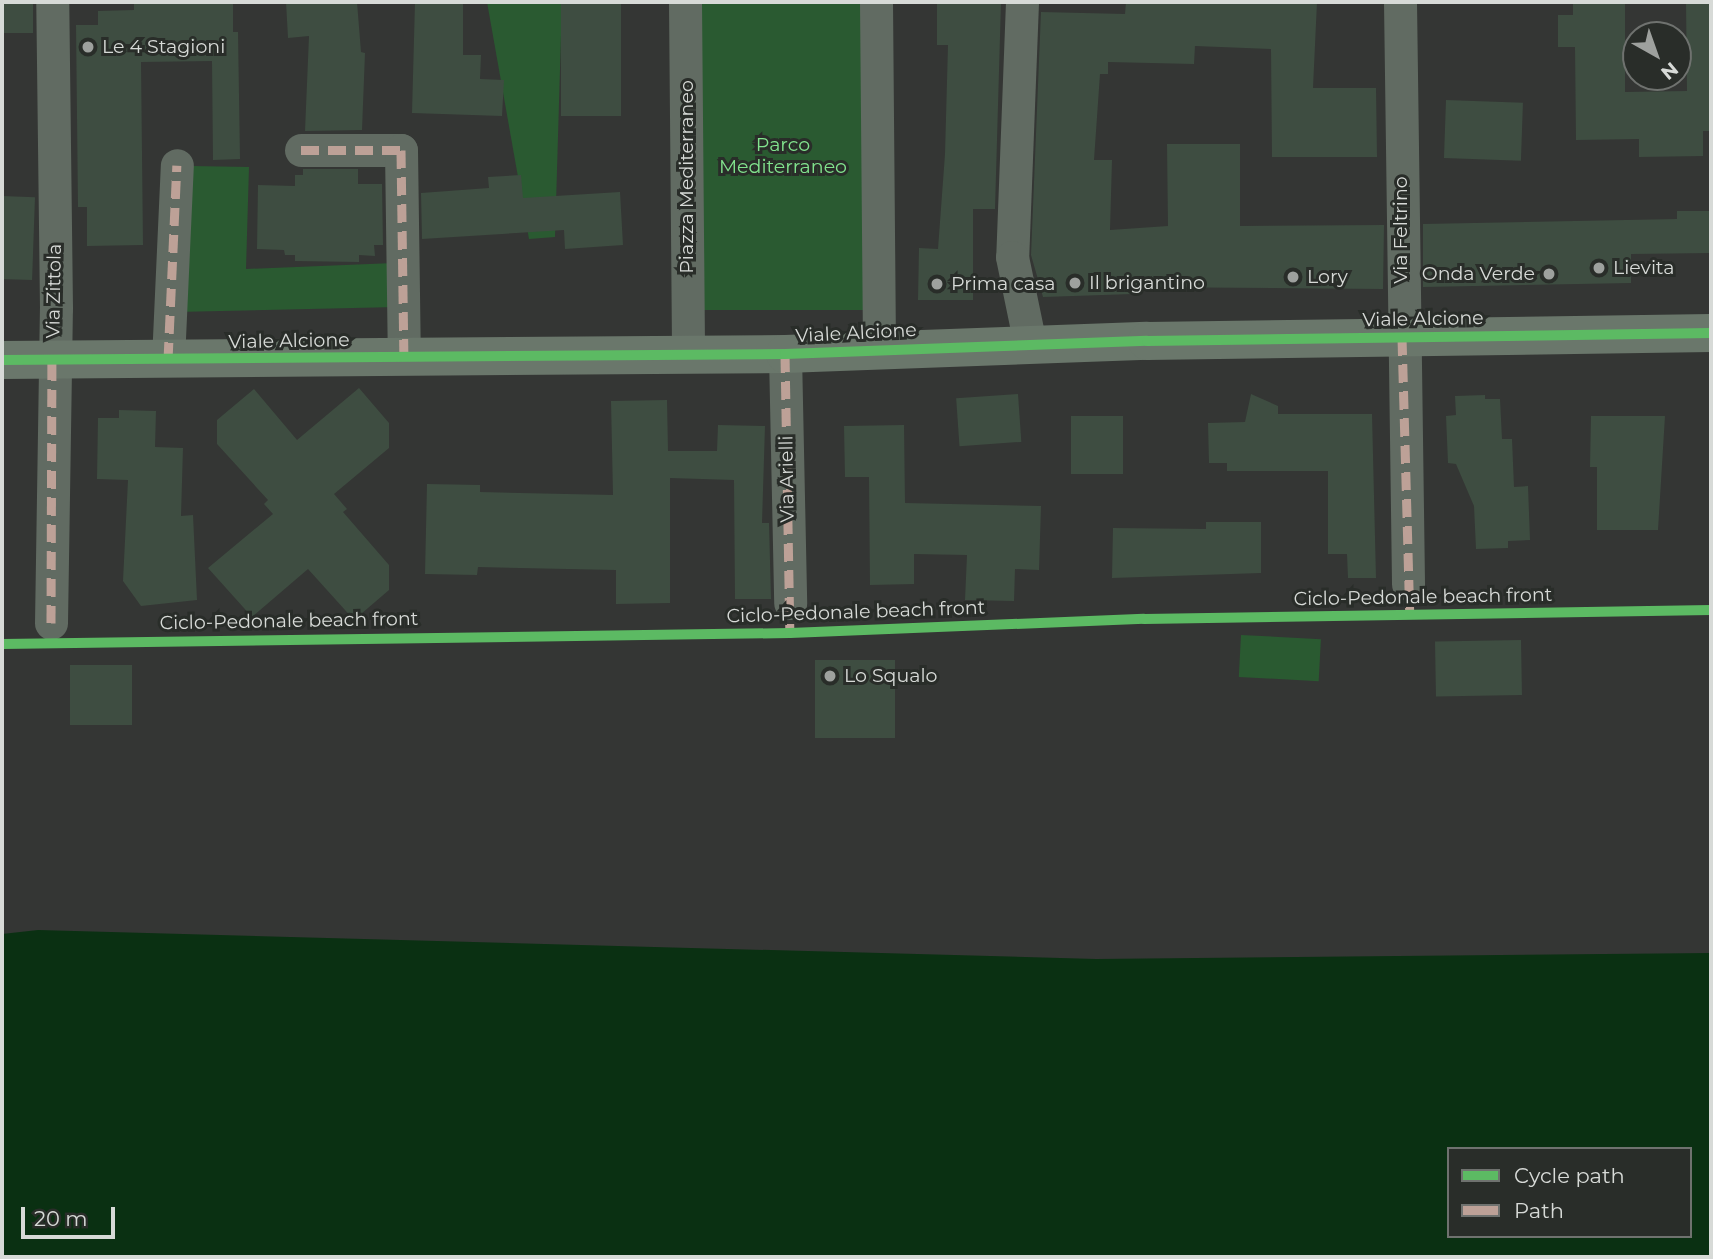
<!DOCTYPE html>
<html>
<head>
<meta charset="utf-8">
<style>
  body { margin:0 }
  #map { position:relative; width:1713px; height:1259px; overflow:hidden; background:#343634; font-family:Montserrat,sans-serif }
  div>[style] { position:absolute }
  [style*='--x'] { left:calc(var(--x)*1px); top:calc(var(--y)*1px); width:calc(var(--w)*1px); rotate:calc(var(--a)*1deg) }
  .green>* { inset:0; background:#2a5a31; transform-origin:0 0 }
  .water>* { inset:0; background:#0a3012 }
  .building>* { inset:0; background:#3e4d41; transform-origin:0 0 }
  .street>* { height:33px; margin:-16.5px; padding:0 16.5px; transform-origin:16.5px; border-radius:16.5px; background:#616b62 }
  .secondary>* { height:38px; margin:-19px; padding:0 19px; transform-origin:19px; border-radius:19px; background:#6a776b }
  .quiet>* { height:9px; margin-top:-4.5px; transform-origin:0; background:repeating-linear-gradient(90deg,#bda197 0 18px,transparent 0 27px) }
  .cycleway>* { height:10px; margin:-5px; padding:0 5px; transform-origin:5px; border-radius:5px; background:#5cba63 }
  .dots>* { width:19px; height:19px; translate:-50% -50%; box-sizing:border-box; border:4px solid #292d29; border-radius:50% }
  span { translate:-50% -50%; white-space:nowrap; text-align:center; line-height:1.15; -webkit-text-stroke:6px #292d29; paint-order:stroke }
  .poi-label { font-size:19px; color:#d7dad7 }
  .left { translate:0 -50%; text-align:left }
  .right { translate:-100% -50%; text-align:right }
  .park-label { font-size:19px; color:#82e48e }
  .street-label { font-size:19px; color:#d7dad7 }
  .frame { position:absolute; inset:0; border:4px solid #d7dad7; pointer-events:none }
  .legend { position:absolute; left:1447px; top:1147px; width:245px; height:91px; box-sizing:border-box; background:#292d29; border:2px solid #6f726f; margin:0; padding:9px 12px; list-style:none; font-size:21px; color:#d7dad7 }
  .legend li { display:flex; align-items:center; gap:14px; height:35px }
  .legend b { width:35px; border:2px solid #6f726f }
  .north { position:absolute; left:1622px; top:21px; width:70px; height:70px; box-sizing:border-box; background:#292d29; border:2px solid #6f726f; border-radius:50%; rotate:140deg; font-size:19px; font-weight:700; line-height:28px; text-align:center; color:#d7dad7 }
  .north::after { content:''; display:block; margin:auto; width:24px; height:32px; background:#9ea19e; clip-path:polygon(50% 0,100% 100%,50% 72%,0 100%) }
  .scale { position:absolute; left:21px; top:1207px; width:94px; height:32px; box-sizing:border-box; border:4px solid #d7dad7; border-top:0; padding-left:9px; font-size:21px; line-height:24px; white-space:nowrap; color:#d7dad7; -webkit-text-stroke:5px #292d29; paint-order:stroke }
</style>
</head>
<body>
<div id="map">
  <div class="green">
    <div style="clip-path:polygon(487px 2px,562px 2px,555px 237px,529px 239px)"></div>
    <div style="left:697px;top:2px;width:166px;height:308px"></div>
    <div style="clip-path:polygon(191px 166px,249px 167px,246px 269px,394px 263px,397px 307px,175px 312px)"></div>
    <div style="left:1241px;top:635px;width:80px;height:42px;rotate:3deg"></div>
  </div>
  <div class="water">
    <div style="clip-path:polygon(evenodd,38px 930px,1096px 959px,1711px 953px,1711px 1257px,2px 1257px,2px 934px,38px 930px,1449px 1149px,1690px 1149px,1690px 1236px,1449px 1236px,1449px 1149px)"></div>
  </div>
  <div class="building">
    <div style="left:2px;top:2px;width:31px;height:31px"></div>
    <div style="clip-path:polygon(134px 2px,233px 2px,233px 32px,238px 32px,240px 159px,213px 160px,212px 61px,141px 62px,143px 245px,87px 246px,87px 207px,78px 207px,76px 25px,98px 25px,98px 11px,134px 10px)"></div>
    <div style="clip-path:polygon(286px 2px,357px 2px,361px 52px,365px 53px,362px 130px,305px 131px,309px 36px,288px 38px)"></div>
    <div style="clip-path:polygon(415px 2px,463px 2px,463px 55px,481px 55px,480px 79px,504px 80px,502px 116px,412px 113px)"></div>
    <div style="left:561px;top:2px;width:60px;height:114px"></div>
    <div style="clip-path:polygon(937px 2px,1001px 2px,995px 209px,973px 209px,973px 300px,918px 300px,919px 248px,938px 249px,945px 154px,948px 45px,937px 45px)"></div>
    <div style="clip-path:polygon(1126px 2px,1317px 2px,1313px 88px,1376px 88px,1377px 157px,1272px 157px,1271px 49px,1195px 46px,1194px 64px,1108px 62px,1108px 74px,1100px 74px,1094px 160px,1112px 160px,1110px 230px,1168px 226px,1167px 144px,1240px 144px,1240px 226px,1384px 225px,1383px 289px,1132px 287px,1133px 294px,1043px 297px,1031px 255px,1041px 12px,1125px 14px)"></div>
    <div style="clip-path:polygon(1573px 2px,1625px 2px,1625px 92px,1687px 91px,1686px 2px,1711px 2px,1711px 131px,1703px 131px,1703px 156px,1639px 157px,1639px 139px,1576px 140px,1575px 47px,1558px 47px,1558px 15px,1573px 15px)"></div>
    <div style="left:1446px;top:100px;width:77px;height:58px;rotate:2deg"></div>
    <div style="clip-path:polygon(303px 169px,358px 169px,358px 184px,382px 184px,383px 245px,374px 245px,375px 256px,359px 255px,359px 262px,295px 261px,295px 255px,285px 255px,284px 250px,257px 249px,258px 185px,295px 186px,295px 175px,303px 175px)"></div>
    <div style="clip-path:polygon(521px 175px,523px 198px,620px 192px,623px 245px,565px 249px,564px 230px,422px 239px,421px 193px,489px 188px,488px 177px)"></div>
    <div style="left:2px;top:196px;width:33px;height:83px;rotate:2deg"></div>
    <div style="clip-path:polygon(1677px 211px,1711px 211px,1711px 253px,1631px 254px,1631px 283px,1423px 287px,1423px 224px,1677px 219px)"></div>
    <div style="clip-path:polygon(359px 388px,389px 423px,389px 448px,334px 494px,347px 509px,343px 512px,389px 565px,389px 590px,354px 620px,308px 569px,252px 617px,208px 568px,273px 514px,264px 504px,268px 500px,217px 444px,217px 420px,254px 389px,297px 440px)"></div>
    <div style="left:1018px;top:394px;width:48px;height:62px;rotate:86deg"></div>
    <div style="clip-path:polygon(1251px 394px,1278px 406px,1278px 414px,1372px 414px,1376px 578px,1348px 578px,1347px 554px,1328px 554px,1328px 471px,1227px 471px,1227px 463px,1209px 463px,1208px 423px,1245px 422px)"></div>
    <div style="clip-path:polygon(1485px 395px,1485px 399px,1500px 399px,1502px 439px,1512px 439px,1514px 487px,1528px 486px,1530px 540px,1508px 541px,1508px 548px,1476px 549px,1474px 506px,1456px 464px,1448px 463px,1446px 416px,1456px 415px,1455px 396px)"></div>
    <div style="clip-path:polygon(667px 400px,668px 451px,717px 451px,718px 425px,765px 426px,762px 523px,769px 523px,771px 599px,735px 599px,734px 480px,670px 478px,670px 603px,616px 604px,616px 570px,478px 567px,477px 575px,425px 574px,427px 484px,480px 485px,480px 492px,613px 495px,611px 401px)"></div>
    <div style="clip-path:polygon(119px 410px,156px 411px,155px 447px,183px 448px,181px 516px,193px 515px,197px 600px,141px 606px,123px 581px,128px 480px,97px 479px,98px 418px,119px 418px)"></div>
    <div style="left:1123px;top:416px;width:58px;height:52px;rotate:90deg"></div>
    <div style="clip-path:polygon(1591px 416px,1665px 416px,1658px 530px,1597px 530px,1597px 467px,1590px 467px)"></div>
    <div style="clip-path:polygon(904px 425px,905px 503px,1041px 506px,1039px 570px,1015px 569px,1014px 601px,965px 600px,967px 555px,914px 554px,914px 584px,870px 585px,869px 477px,845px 477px,844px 426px)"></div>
    <div style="clip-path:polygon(1206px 522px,1261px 522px,1261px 573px,1112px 578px,1113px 528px,1206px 529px)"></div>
    <div style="left:1521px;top:640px;width:55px;height:86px;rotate:89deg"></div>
    <div style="left:815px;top:660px;width:80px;height:78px"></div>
    <div style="left:132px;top:665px;width:60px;height:62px;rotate:90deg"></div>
  </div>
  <div class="street">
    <div style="--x:685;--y:2;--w:351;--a:89.5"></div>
    <div style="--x:876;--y:2;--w:348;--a:89.5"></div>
    <div style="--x:1022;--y:2;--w:255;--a:92.2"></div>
    <div style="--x:1012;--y:257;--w:89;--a:78.3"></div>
    <div style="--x:1400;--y:2;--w:582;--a:89.21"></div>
    <div style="--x:301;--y:150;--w:100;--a:0"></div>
    <div style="--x:401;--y:150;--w:206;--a:89.2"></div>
    <div style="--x:785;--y:354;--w:249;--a:88.8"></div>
    <div style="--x:168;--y:360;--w:195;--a:-87.4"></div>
    <div style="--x:51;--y:623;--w:315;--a:-89.1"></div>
    <div style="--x:56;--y:308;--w:306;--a:-90.7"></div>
  </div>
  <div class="secondary">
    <div style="--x:2;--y:360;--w:783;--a:-0.44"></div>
    <div style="--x:785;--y:354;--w:362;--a:-2.1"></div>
    <div style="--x:1147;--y:341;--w:564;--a:-0.81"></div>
  </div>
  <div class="quiet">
    <div style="--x:301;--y:150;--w:100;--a:0"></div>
    <div style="--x:401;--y:150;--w:206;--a:89.2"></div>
    <div style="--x:1402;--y:337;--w:279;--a:88.4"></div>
    <div style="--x:785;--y:354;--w:279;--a:89"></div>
    <div style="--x:168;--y:360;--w:195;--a:-87.4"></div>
    <div style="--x:51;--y:623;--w:261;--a:-89.8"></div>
  </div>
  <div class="cycleway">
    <div style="--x:2;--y:360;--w:783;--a:-0.44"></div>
    <div style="--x:785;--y:354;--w:362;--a:-2.1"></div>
    <div style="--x:1147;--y:341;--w:564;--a:-0.81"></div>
    <div style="--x:2;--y:644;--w:788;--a:-0.8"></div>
    <div style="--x:790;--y:633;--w:354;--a:-2.3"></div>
    <div style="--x:1144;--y:619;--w:567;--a:-0.91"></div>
  </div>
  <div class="dots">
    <div style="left:88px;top:47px;background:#9ea19e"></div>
    <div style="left:1599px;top:268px;background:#9ea19e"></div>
    <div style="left:1549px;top:274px;background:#9ea19e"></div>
    <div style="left:1293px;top:277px;background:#9ea19e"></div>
    <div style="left:1075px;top:283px;background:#9ea19e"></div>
    <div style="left:937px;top:284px;background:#9ea19e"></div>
    <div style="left:830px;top:676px;background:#9ea19e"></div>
  </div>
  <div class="poi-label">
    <span class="left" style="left:102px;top:47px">Le 4 Stagioni</span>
    <span class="left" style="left:1613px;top:268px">Lievita</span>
    <span class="right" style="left:1535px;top:274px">Onda Verde</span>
    <span class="left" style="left:1307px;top:277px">Lory</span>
    <span class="left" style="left:1089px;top:283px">Il brigantino</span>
    <span class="left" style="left:951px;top:284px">Prima casa</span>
    <span class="left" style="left:844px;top:676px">Lo Squalo</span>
  </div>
  <div class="park-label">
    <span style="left:783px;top:156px">Parco<br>Mediterraneo</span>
  </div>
  <div class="street-label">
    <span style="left:687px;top:177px;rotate:-90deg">Piazza Mediterraneo</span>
    <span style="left:1401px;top:230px;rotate:-90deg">Via Feltrino</span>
    <span style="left:54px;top:291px;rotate:-89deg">Via Zittola</span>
    <span style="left:1423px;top:319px;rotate:-1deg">Viale Alcione</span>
    <span style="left:856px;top:333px;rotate:-3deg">Viale Alcione</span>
    <span style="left:289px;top:341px;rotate:-1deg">Viale Alcione</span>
    <span style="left:787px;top:479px;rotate:-91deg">Via Arielli</span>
    <span style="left:1423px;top:597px;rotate:-1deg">Ciclo-Pedonale beach front</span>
    <span style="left:856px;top:612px;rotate:-2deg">Ciclo-Pedonale beach front</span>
    <span style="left:289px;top:621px;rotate:-1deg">Ciclo-Pedonale beach front</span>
  </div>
  <div class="frame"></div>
  <ul class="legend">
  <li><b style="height:9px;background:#5cba63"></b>Cycle path</li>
  <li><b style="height:9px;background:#bda197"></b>Path</li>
  </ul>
  <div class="north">N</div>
  <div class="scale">20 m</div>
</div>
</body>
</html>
